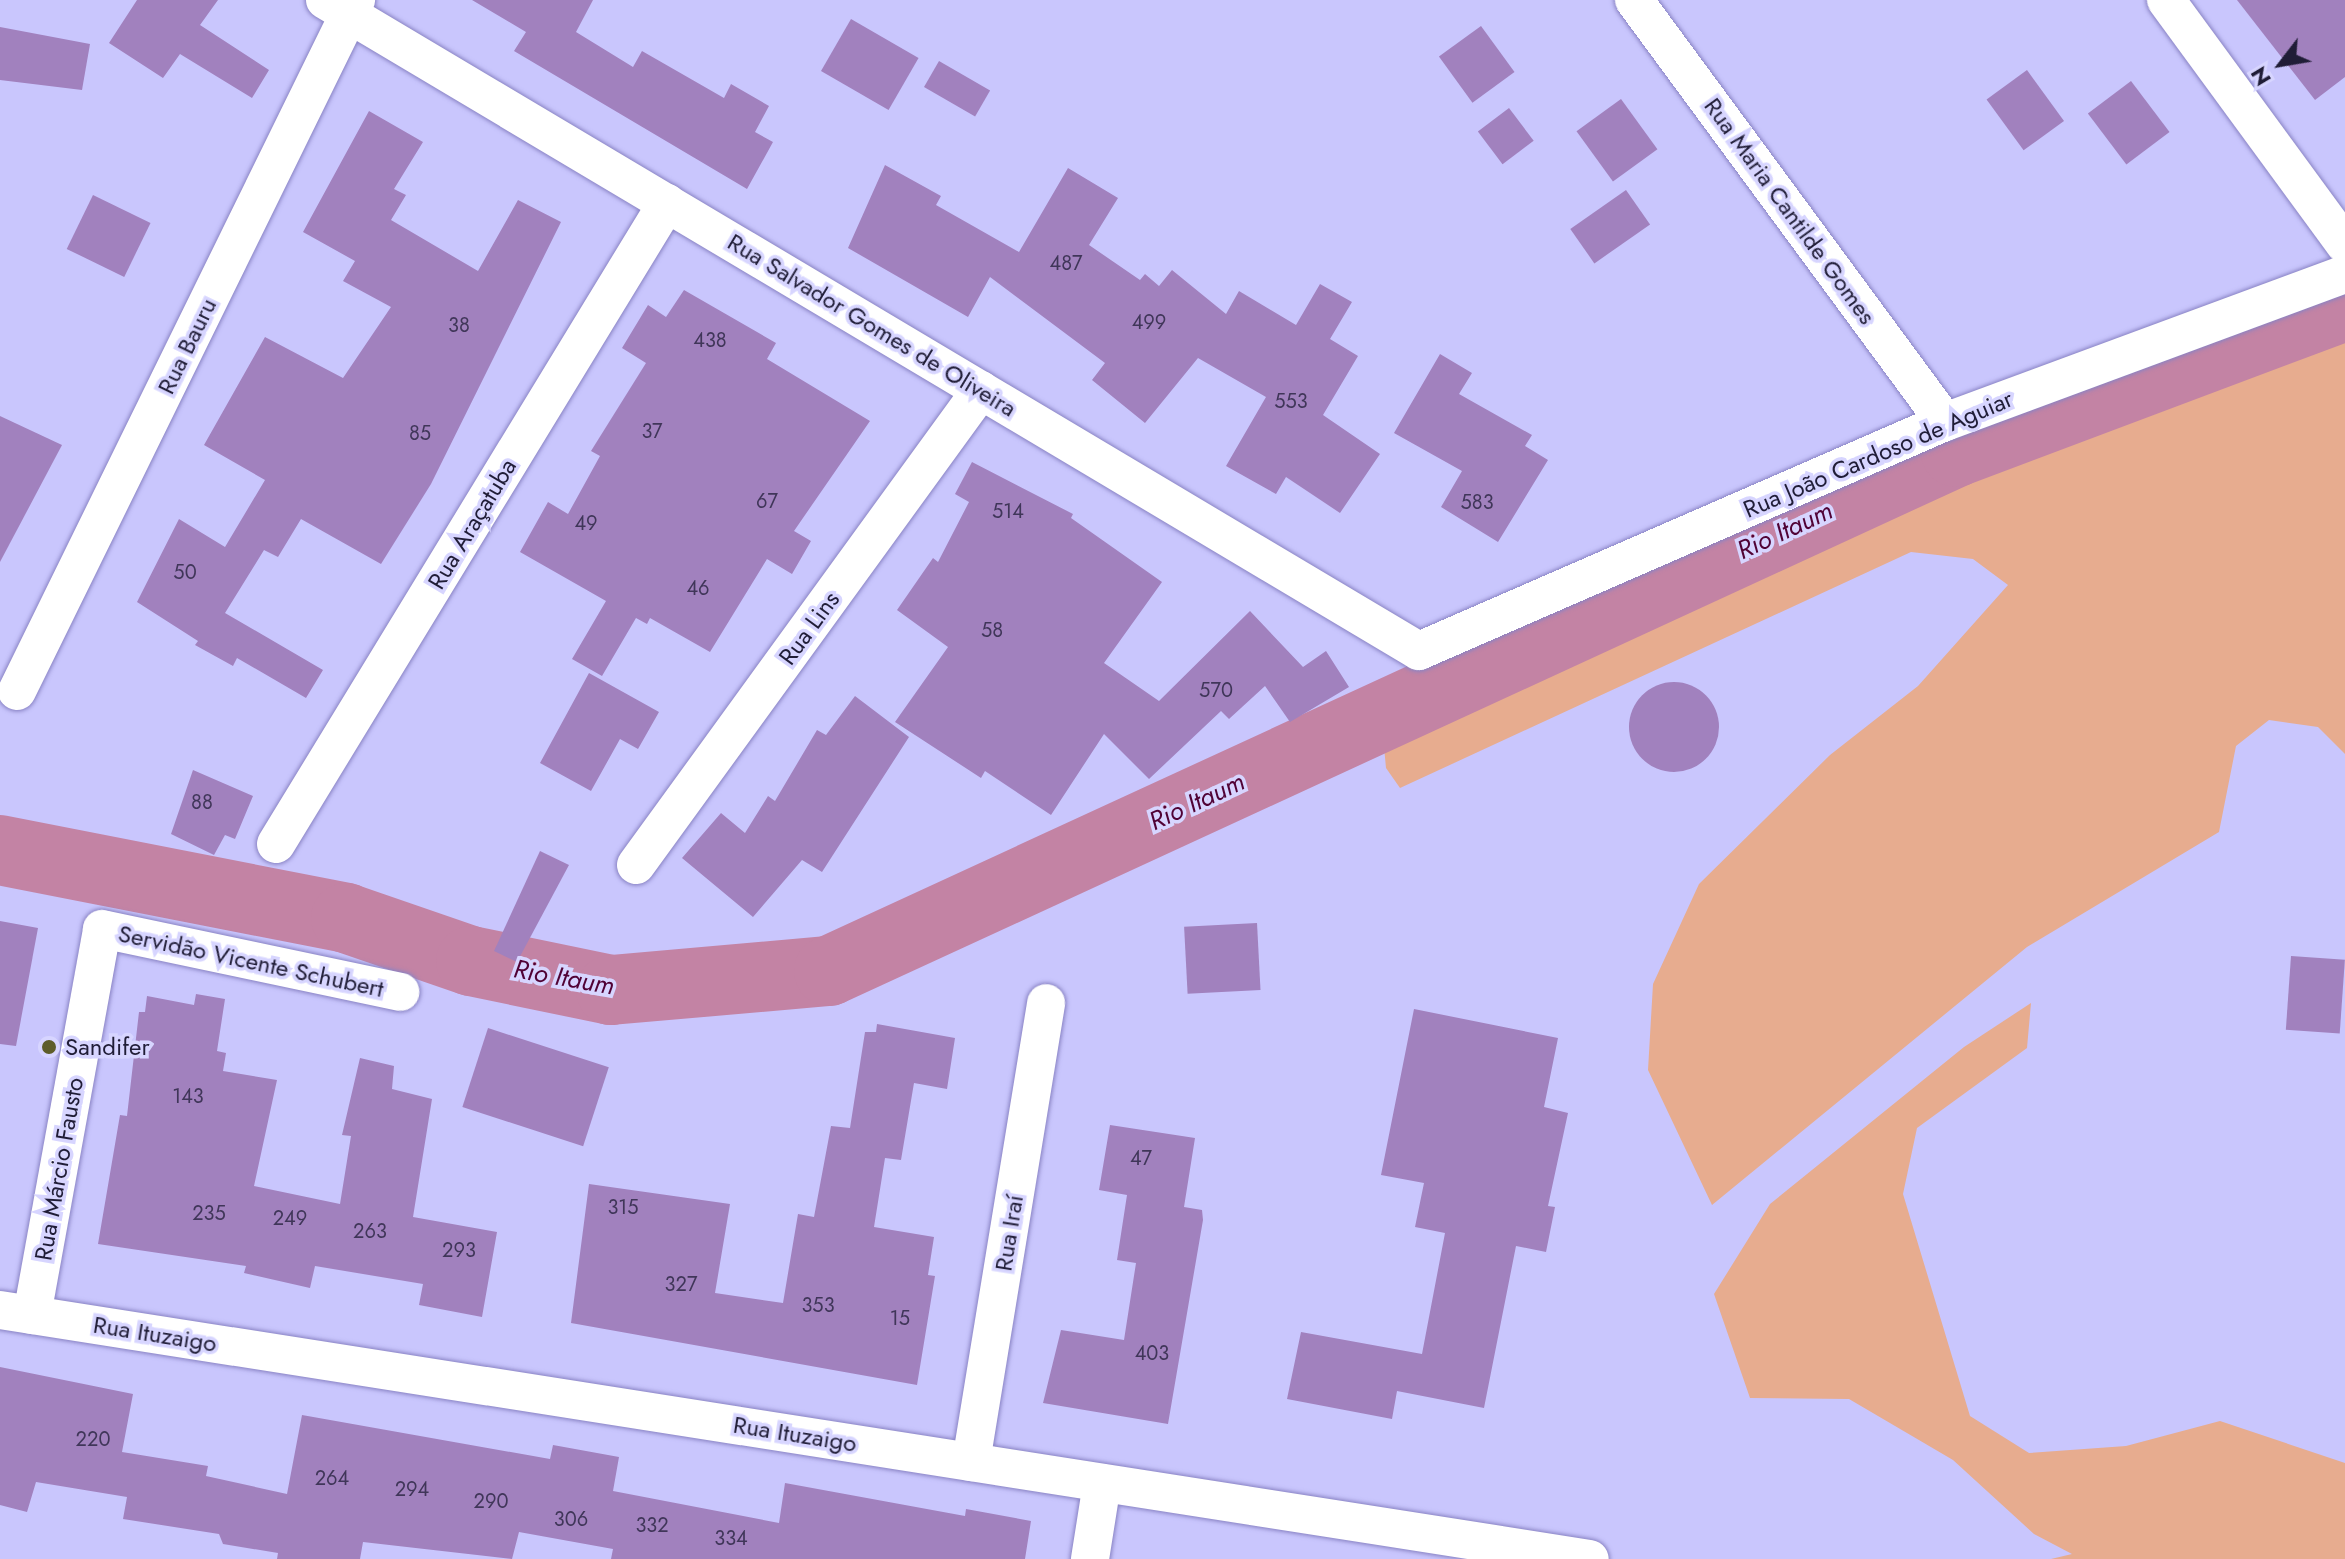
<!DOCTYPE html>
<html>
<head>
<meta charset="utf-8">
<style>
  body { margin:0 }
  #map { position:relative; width:2345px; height:1559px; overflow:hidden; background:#c9c6fd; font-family:Jost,sans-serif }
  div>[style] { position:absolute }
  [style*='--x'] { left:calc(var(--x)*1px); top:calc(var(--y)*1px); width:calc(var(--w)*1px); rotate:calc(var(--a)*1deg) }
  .green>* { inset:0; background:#e7ac8f }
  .river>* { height:70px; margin:-35px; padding:0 35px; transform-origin:35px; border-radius:35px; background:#c383a4 }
  .building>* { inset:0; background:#a181be; transform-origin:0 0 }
  .round { border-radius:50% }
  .roads { filter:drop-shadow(0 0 2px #8983c4) drop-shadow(0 0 2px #8983c4) }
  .minor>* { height:38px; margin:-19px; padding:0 19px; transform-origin:19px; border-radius:19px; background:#fff }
  .dots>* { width:22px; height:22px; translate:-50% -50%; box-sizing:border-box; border:4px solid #d7d5ff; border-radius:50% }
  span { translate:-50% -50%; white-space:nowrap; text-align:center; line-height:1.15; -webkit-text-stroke:7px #d7d5ff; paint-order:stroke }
  .number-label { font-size:20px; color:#403659 }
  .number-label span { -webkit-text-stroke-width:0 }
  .street-label { font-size:24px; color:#201d37 }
  .poi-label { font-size:24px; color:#201d37 }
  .left { translate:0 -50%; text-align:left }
  .water-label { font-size:26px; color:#500235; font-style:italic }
  .north { position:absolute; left:2241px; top:24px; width:80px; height:80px; -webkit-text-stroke:6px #d7d5ff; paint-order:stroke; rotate:239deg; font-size:22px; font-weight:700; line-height:32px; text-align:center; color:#201d37 }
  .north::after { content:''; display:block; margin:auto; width:28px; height:36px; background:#201d37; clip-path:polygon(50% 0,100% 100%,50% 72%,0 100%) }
</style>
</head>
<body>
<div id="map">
  <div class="green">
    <div style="clip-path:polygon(2345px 325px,2345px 754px,2318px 727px,2269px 720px,2236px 746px,2219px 832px,2027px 947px,1712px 1205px,1648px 1070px,1653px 984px,1699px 884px,1830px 755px,1918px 686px,2008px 585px,1973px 559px,1911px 552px,1400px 788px,1386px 768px,1383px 736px,1959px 466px)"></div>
    <div style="clip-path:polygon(2031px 1003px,2027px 1048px,1917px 1128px,1903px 1194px,1970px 1416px,2029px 1453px,2126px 1446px,2220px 1421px,2345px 1463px,2345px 1559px,2051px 1559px,2072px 1554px,2034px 1534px,1953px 1460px,1849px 1399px,1750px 1398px,1714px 1294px,1770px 1204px,1964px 1047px)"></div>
  </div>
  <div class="river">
    <div style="--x:0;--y:850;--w:353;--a:11.1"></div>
    <div style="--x:346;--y:918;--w:132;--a:19"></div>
    <div style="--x:471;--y:961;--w:143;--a:11.7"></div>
    <div style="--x:611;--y:990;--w:219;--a:-5"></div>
    <div style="--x:829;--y:971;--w:1241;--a:-24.73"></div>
    <div style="--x:1956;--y:452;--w:415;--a:-20.6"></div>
  </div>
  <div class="building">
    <div style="clip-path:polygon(137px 0,218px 0,200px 25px,269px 70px,252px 98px,180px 54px,163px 78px,109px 43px)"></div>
    <div style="clip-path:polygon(472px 0,593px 0,576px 32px,633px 67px,642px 51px,724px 98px,731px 84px,769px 106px,755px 132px,773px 142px,747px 189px,514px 51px,526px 32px)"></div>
    <div style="clip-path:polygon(2237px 0,2345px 0,2345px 77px,2315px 100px)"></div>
    <div style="left:851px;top:19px;width:78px;height:60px;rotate:30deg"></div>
    <div style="left:1481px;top:26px;width:57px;height:52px;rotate:54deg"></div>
    <div style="clip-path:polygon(0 27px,90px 44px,82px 90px,0 80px)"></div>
    <div style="left:939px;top:61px;width:59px;height:30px;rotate:30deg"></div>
    <div style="left:2027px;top:70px;width:63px;height:50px;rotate:54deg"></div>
    <div style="left:2131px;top:81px;width:64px;height:54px;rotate:53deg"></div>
    <div style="left:1621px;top:99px;width:62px;height:55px;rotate:54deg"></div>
    <div style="left:1509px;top:108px;width:41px;height:39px;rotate:53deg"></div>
    <div style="clip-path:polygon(369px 111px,423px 142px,394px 189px,406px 195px,391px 220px,478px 271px,518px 200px,561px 222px,431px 484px,381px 564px,301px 519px,278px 557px,264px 550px,225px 613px,323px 670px,306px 698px,237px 658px,233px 666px,195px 645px,198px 641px,137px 602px,179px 519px,225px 547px,265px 480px,204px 445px,265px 337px,343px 378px,391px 307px,343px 281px,355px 261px,303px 232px)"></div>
    <div style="clip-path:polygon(885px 165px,941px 196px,936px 205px,1019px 252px,1068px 168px,1118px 198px,1089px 245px,1140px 280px,1145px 274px,1159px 286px,1172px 270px,1226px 314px,1239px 291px,1296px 325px,1320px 284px,1352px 302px,1330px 339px,1358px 356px,1323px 415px,1380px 454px,1340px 513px,1286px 477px,1276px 494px,1226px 466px,1266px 397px,1198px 358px,1145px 423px,1092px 380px,1105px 363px,990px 277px,968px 317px,848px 248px)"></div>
    <div style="left:1626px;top:190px;width:42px;height:68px;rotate:55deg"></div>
    <div style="left:93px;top:195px;width:64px;height:60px;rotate:26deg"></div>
    <div style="clip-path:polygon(684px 290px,776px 343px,767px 359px,870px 421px,794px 531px,811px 541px,792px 574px,767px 559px,710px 652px,650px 618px,647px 624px,636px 618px,602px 676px,572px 659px,606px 601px,520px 552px,548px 502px,568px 514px,600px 456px,591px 451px,646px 363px,622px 348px,648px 305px,666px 317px)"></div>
    <div style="clip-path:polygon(1440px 354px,1472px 373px,1459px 394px,1532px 435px,1525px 446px,1548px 460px,1498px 542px,1441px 507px,1462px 471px,1394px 433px)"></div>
    <div style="clip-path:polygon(0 416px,62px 445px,0 562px)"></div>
    <div style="clip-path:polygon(972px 462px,1073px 514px,1071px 518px,1162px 582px,1104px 663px,1159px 701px,1250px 611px,1303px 667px,1326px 651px,1349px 687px,1290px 722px,1265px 686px,1229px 719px,1221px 711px,1149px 779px,1104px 734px,1051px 815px,985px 771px,981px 778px,895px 722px,948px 647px,897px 610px,933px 558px,938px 562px,969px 502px,955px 494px)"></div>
    <div style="clip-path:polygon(589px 673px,659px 712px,638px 749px,620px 739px,591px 791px,540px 763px)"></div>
    <div class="round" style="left:1629px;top:682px;width:90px;height:90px"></div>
    <div style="clip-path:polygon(855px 696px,909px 737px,822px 872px,802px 860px,753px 917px,682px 858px,721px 813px,745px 833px,768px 796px,775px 801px,817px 730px,826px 735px)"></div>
    <div style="clip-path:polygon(193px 770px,253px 796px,235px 839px,225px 835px,214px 855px,171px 834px)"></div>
    <div style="clip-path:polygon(540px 851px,569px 865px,517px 962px,494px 951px)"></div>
    <div style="clip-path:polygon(0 921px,38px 928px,16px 1046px,0 1044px)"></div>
    <div style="left:1257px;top:923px;width:67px;height:73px;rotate:87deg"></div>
    <div style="left:2291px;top:956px;width:54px;height:74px;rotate:4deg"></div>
    <div style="clip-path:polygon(196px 994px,225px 999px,217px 1051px,226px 1053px,223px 1071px,277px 1080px,254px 1186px,340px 1204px,351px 1136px,342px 1135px,360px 1058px,394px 1066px,392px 1089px,432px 1099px,413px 1217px,497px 1232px,482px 1317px,419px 1305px,423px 1284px,315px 1266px,310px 1288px,244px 1273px,246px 1266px,98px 1244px,120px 1115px,127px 1116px,139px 1012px,145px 1012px,147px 996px,194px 1005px)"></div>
    <div style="clip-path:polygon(1414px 1009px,1558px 1038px,1544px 1107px,1568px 1113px,1548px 1206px,1555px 1207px,1546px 1252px,1516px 1246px,1484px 1408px,1397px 1391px,1392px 1419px,1287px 1399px,1301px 1332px,1422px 1354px,1445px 1233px,1415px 1227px,1424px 1183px,1381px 1175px)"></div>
    <div style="clip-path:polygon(877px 1024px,955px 1038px,947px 1089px,914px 1083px,901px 1160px,885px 1158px,874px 1227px,934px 1237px,928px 1275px,935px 1276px,917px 1385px,571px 1323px,589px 1184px,730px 1204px,715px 1293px,783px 1303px,798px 1214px,814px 1217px,831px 1126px,850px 1128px,865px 1032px,876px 1032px)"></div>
    <div style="left:488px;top:1028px;width:127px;height:83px;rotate:18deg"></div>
    <div style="clip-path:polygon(1110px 1125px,1195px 1138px,1184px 1207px,1202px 1210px,1203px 1220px,1168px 1424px,1043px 1403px,1061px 1330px,1124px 1340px,1136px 1263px,1117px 1260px,1127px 1195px,1099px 1190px)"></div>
    <div style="clip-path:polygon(0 1367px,133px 1394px,122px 1452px,208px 1466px,206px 1476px,287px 1494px,302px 1415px,550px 1459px,553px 1445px,619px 1457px,613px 1491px,779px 1523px,785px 1483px,965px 1516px,966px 1509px,1031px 1521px,1025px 1559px,611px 1559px,613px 1549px,519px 1532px,512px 1559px,363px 1542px,360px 1559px,277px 1559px,278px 1553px,223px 1544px,219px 1534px,123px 1519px,127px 1497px,36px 1482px,27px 1512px,0 1505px)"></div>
  </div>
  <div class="roads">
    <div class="minor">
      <div style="--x:325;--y:0;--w:1273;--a:30.76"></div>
      <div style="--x:1419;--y:651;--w:574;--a:-23.53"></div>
      <div style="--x:1945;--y:422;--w:427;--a:-20.3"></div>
      <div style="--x:1634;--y:0;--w:524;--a:53.61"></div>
      <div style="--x:2166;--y:0;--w:303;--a:53.8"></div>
      <div style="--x:17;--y:691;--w:770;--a:-63.87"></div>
      <div style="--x:276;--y:844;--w:751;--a:-58.62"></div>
      <div style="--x:636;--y:865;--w:587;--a:-54.01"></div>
      <div style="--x:0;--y:1310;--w:1609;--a:8.9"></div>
      <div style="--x:32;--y:1315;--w:392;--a:-79.7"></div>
      <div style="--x:102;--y:929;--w:305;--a:11.9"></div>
      <div style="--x:971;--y:1462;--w:465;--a:-80.7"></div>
      <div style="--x:1090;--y:1559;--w:77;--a:-81"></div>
    </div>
  </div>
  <div class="dots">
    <div style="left:49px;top:1047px;background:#5e5d2a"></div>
  </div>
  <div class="number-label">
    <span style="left:1066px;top:263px">487</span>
    <span style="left:1149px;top:322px">499</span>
    <span style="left:459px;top:325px">38</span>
    <span style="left:710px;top:340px">438</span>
    <span style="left:1291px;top:401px">553</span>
    <span style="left:652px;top:431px">37</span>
    <span style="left:420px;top:433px">85</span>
    <span style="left:767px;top:501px">67</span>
    <span style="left:1477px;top:502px">583</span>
    <span style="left:1008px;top:511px">514</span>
    <span style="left:586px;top:523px">49</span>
    <span style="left:185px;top:572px">50</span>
    <span style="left:698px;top:588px">46</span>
    <span style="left:992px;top:630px">58</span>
    <span style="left:1216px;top:690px">570</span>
    <span style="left:202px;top:802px">88</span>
    <span style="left:188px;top:1096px">143</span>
    <span style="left:1141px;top:1158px">47</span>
    <span style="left:623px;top:1207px">315</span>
    <span style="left:209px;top:1213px">235</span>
    <span style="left:290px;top:1218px">249</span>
    <span style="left:370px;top:1231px">263</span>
    <span style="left:459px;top:1250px">293</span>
    <span style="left:681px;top:1284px">327</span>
    <span style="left:818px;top:1305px">353</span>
    <span style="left:900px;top:1318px">15</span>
    <span style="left:1152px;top:1353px">403</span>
    <span style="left:93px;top:1439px">220</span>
    <span style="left:332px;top:1478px">264</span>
    <span style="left:412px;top:1489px">294</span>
    <span style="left:491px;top:1501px">290</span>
    <span style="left:571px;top:1519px">306</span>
    <span style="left:652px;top:1525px">332</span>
    <span style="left:731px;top:1538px">334</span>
  </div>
  <div class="street-label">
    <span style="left:1790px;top:211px;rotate:54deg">Rua Maria Cantilde Gomes</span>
    <span style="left:872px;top:325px;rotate:31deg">Rua Salvador Gomes de Oliveira</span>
    <span style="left:187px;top:346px;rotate:-64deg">Rua Bauru</span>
    <span style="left:1878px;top:454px;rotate:-23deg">Rua João Cardoso de Aguiar</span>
    <span style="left:472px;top:524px;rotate:-59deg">Rua Araçatuba</span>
    <span style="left:809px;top:628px;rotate:-54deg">Rua Lins</span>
    <span style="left:251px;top:961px;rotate:12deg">Servidão Vicente Schubert</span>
    <span style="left:59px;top:1169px;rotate:-80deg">Rua Márcio Fausto</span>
    <span style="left:1009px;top:1233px;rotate:-81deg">Rua Iraí</span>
    <span style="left:155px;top:1334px;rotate:9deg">Rua Ituzaigo</span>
    <span style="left:795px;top:1434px;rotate:9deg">Rua Ituzaigo</span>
  </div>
  <div class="poi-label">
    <span class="left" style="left:65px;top:1047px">Sandifer</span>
  </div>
  <div class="water-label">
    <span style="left:1785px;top:531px;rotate:-25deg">Rio Itaum</span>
    <span style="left:1197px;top:802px;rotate:-25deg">Rio Itaum</span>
    <span style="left:564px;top:978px;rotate:10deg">Rio Itaum</span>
  </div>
  <div class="north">N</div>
</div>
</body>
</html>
